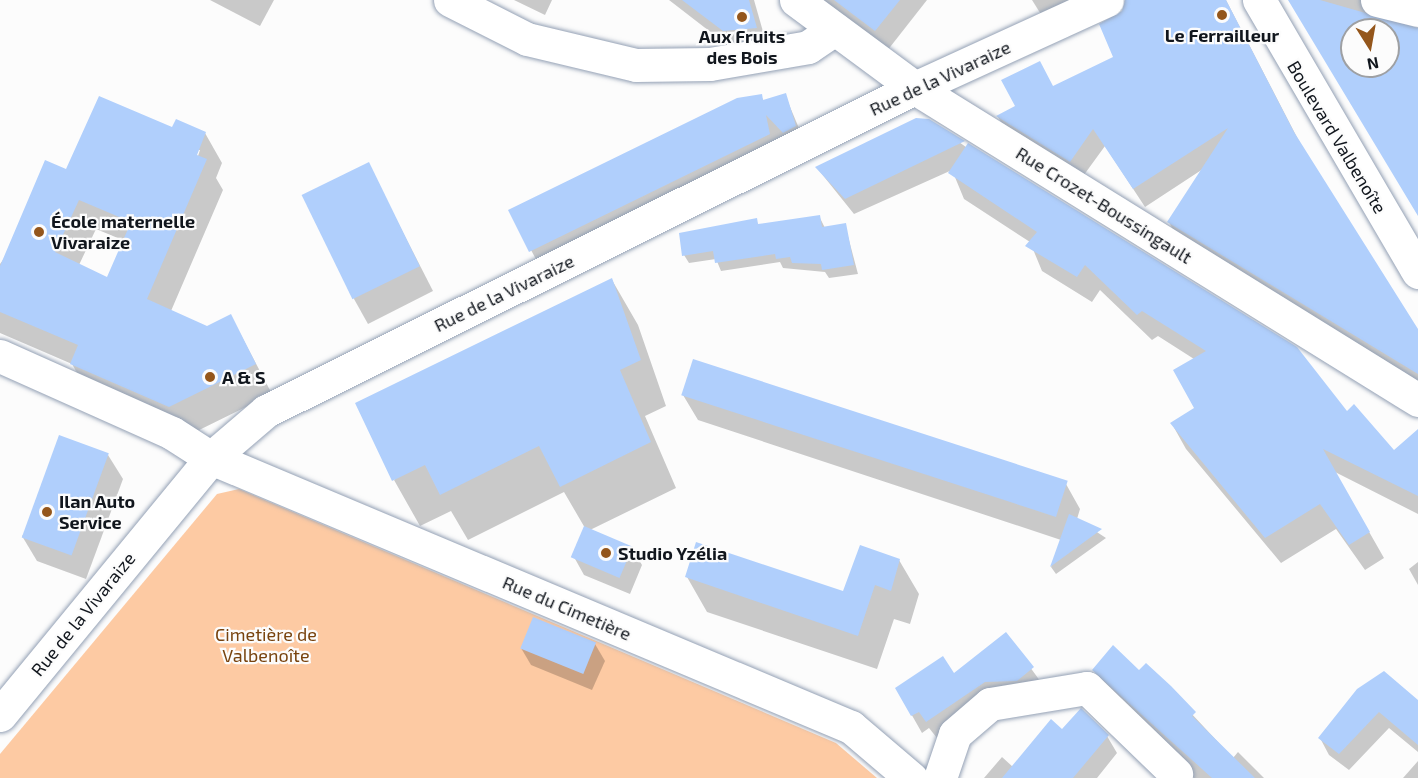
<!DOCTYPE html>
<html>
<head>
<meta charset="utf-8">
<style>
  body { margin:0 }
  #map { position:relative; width:1418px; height:778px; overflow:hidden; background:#fcfcfc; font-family:"Exo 2",sans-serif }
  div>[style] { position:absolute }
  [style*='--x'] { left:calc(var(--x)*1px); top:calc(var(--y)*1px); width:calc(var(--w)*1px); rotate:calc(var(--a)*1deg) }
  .green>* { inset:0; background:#fdcaa3 }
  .shadow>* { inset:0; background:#0003 }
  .building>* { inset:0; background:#b0cffc; transform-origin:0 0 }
  .roads { filter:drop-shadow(0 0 2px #94a1b5) drop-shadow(0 0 2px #94a1b5) }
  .minor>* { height:33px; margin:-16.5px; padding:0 16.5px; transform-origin:16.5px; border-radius:16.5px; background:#fff }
  .dots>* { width:16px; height:16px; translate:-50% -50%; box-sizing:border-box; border:3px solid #fcfcfc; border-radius:50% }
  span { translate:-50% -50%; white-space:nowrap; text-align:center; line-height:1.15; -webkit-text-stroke:4.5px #fcfcfc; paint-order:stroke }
  .poi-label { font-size:18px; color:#11161d; font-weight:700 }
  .left { translate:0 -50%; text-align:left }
  .street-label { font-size:18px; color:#11161d }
  .park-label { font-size:18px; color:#78430e }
  .north { position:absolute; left:1340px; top:18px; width:60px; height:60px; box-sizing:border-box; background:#fcfcfc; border:2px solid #9ea0a3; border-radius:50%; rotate:169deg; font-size:16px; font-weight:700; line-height:24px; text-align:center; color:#11161d }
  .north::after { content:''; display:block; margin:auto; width:21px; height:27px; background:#94561b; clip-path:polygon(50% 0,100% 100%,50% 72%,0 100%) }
</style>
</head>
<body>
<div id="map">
  <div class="green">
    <div style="clip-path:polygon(239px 489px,836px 743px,877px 778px,0 778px,0 754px,217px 494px)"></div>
  </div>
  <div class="shadow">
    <div style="clip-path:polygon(210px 0,274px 0,260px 26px)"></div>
    <div style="clip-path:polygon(514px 0,552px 0,545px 15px)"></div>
    <div style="clip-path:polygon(669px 0,754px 0,768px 49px,735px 51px)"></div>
    <div style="clip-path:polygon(822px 0,927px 0,887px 51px)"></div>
    <div style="clip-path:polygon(1032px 0,1104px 0,1052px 32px)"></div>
    <div style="clip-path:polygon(1177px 0,1226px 0,1300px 143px,1418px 332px,1418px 384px,1179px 241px,1169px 222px,1203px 169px,1145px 207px,1105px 146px,1081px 179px,1009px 135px,998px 117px,1115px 58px)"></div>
    <div style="clip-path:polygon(evenodd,1299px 0,1418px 0,1370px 16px,1418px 29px,1418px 210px,1299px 0,1352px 30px,1388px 30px,1388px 66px,1352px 66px,1352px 30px)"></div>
    <div style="clip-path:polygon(785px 95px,809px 152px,798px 157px,779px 137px,783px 159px,545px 276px,510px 211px,761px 96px,764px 101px)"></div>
    <div style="clip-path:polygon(928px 120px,1394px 452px,1418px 431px,1418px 514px,1335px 472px,1384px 558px,1365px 570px,1336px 529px,1281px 563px,1186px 449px,1172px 424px,1196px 409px,1194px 359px,1158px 336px,1152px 340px,1100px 290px,1092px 302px,1042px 271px,1030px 242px,964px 199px,952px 170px,854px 214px,817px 168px)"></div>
    <div style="clip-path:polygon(evenodd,173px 129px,205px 133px,222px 163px,216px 178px,223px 190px,171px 311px,207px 327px,231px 316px,272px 394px,187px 436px,89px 394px,72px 364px,0 333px,0 264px,67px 171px,173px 129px,197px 150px,200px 150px,196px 162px,197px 150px,173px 129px,96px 229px,125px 241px,108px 279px,79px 265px,96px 229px)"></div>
    <div style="clip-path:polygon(368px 164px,433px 291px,368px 324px,354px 299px)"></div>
    <div style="clip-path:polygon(819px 216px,825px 228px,845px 225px,858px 274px,829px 278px,825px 272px,783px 268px,780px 262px,721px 271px,716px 259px,689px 263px,684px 255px,756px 220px,759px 226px)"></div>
    <div style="clip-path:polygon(612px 280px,638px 325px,666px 406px,645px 416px,676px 488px,590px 530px,632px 548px,642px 565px,630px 594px,584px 575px,574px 557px,585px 528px,564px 492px,468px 540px,451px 511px,420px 526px,394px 480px)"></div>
    <div style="clip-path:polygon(683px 395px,1066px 484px,1080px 509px,1077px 519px,1106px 538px,1056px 574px,1051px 567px,1061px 540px,698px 420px)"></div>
    <div style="clip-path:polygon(108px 455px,123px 479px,86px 579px,37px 561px,22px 536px)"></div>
    <div style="clip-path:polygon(899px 560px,919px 594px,910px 624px,894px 619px,877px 669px,707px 612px,687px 577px,844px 593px)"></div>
    <div style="clip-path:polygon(1418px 562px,1418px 585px,1409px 569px)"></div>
    <div style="clip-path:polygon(1006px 634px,1043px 685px,937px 738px,929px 728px,922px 733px,897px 689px,953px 675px)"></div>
    <div style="clip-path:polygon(595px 644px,605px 661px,592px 690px,531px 665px,521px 648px)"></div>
    <div style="clip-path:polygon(1146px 665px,1233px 758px,1238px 752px,1264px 778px,1194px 778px,1105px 690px,1094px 670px,1139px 672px)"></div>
    <div style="clip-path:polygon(1358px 691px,1418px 702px,1418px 752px,1389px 728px,1349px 770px,1329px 755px,1320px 738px)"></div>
    <div style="clip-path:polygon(1062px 731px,1107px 736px,1117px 753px,1097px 778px,984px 778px,1002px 757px,1013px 767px)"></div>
    <div style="clip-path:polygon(1418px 761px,1418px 778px,1403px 778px)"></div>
  </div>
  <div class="building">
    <div style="clip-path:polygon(682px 0,749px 0,757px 28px,723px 31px)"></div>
    <div style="clip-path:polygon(834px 0,900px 0,875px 31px)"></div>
    <div style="clip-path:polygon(1125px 0,1226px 0,1294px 132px,1418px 329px,1418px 374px,1167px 222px,1228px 128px,1133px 189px,1093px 129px,1070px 162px,996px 116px,1015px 106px,1001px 80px,1040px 61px,1053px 86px,1113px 57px,1099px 24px,1122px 11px)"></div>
    <div style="clip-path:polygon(evenodd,1288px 0,1320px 0,1418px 28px,1418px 216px,1288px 0,1352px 30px,1388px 30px,1388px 66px,1352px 66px,1352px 30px)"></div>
    <div style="clip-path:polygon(786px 93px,796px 126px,783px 133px,766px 115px,770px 134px,529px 252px,508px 210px,737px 98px,762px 94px,763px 100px)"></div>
    <div style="clip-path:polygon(evenodd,99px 96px,172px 127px,176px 119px,206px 132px,197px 155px,207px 159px,147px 299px,207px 326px,231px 314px,256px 364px,169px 407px,70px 364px,78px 345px,0 312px,0 266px,45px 160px,66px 169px,99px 96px,79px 200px,131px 222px,107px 277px,55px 252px,79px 200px)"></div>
    <div style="clip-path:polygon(916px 118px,929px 119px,965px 141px,845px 199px,815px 167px)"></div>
    <div style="clip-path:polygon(968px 143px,1297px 347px,1347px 411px,1354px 404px,1394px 450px,1418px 429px,1418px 496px,1323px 449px,1370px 532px,1349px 545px,1320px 504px,1265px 538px,1170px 423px,1194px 408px,1173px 370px,1206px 351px,1142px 311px,1137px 315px,1085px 265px,1077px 277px,1025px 246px,1037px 232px,948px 173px)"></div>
    <div style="left:369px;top:162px;width:116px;height:75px;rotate:64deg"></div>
    <div style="clip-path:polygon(820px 215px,822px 227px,846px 223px,854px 265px,822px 270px,821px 264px,792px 263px,790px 257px,776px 259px,775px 254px,715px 263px,713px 251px,682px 256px,679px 233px,757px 218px,758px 224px)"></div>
    <div style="clip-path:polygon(612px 278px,641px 360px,620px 370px,651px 442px,560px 487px,539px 446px,440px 495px,425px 465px,392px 481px,355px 403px)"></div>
    <div style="left:693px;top:359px;width:394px;height:38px;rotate:18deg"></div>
    <div style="left:59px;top:435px;width:53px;height:109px;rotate:20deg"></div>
    <div style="clip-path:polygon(1069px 514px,1102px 529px,1050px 567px)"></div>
    <div style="left:584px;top:526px;width:53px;height:34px;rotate:23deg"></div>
    <div style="clip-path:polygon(696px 542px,843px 591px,860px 545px,900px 559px,891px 591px,875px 585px,858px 636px,685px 577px)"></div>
    <div style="left:533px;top:617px;width:68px;height:34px;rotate:22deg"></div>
    <div style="clip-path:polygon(1006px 632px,1034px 667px,1017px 681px,985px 682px,926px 722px,919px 712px,911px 716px,895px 688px,943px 656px,954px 673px)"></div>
    <div style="clip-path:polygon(1113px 645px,1139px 670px,1146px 663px,1171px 686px,1196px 712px,1192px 716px,1255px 778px,1212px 778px,1092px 670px)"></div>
    <div style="clip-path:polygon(1384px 671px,1418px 700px,1418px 745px,1379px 712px,1339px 754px,1318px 738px,1357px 689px)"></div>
    <div style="clip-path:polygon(1081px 708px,1109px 735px,1073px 778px,1002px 778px,1051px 719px,1062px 729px)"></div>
  </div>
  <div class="roads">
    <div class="minor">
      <div style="--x:450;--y:0;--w:86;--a:26.9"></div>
      <div style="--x:527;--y:39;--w:112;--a:13.4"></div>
      <div style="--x:636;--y:65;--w:74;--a:-0.8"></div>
      <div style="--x:710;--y:64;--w:99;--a:-9.8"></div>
      <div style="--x:808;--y:47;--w:32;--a:-34"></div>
      <div style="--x:796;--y:0;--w:148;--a:36.5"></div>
      <div style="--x:915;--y:88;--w:592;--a:31.81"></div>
      <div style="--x:1259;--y:0;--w:315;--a:59.7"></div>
      <div style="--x:1377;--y:0;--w:42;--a:13.7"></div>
      <div style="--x:0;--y:356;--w:188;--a:24.1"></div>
      <div style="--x:172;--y:433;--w:46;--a:32.7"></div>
      <div style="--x:211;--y:458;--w:694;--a:22.8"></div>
      <div style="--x:851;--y:727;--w:79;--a:40.4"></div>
      <div style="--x:0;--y:715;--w:333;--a:-50.6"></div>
      <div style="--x:211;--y:458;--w:72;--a:-40.5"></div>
      <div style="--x:266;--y:411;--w:725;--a:-26.46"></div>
      <div style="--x:915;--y:88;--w:211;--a:-24.6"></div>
      <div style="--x:940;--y:778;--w:46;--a:-71.2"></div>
      <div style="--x:955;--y:734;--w:46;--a:-40.6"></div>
      <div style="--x:990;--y:704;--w:98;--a:-9.4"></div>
      <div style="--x:1087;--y:688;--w:124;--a:44"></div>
    </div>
  </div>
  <div class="dots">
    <div style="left:1222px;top:15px;background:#94561b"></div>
    <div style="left:742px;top:17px;background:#94561b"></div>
    <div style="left:39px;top:232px;background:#94561b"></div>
    <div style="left:210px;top:377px;background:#94561b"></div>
    <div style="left:47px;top:512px;background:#94561b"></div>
    <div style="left:606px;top:553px;background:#94561b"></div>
  </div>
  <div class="poi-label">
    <span style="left:1222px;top:35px">Le Ferrailleur</span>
    <span style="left:742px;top:47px">Aux Fruits<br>des Bois</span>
    <span class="left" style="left:51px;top:232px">École maternelle<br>Vivaraize</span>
    <span class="left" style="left:222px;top:377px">A &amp; S</span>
    <span class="left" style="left:59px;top:512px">Ilan Auto<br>Service</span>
    <span class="left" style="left:618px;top:553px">Studio Yzélia</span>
  </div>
  <div class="street-label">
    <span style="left:940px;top:78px;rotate:-25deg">Rue de la Vivaraize</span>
    <span style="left:1337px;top:137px;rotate:59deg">Boulevard Valbenoîte</span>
    <span style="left:1104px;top:205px;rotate:32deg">Rue Crozet-Boussingault</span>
    <span style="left:504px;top:293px;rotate:-26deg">Rue de la Vivaraize</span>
    <span style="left:567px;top:608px;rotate:23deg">Rue du Cimetière</span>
    <span style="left:83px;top:614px;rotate:-51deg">Rue de la Vivaraize</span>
  </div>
  <div class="park-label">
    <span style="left:266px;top:645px">Cimetière de<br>Valbenoîte</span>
  </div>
  <div class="north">N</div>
</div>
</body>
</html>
